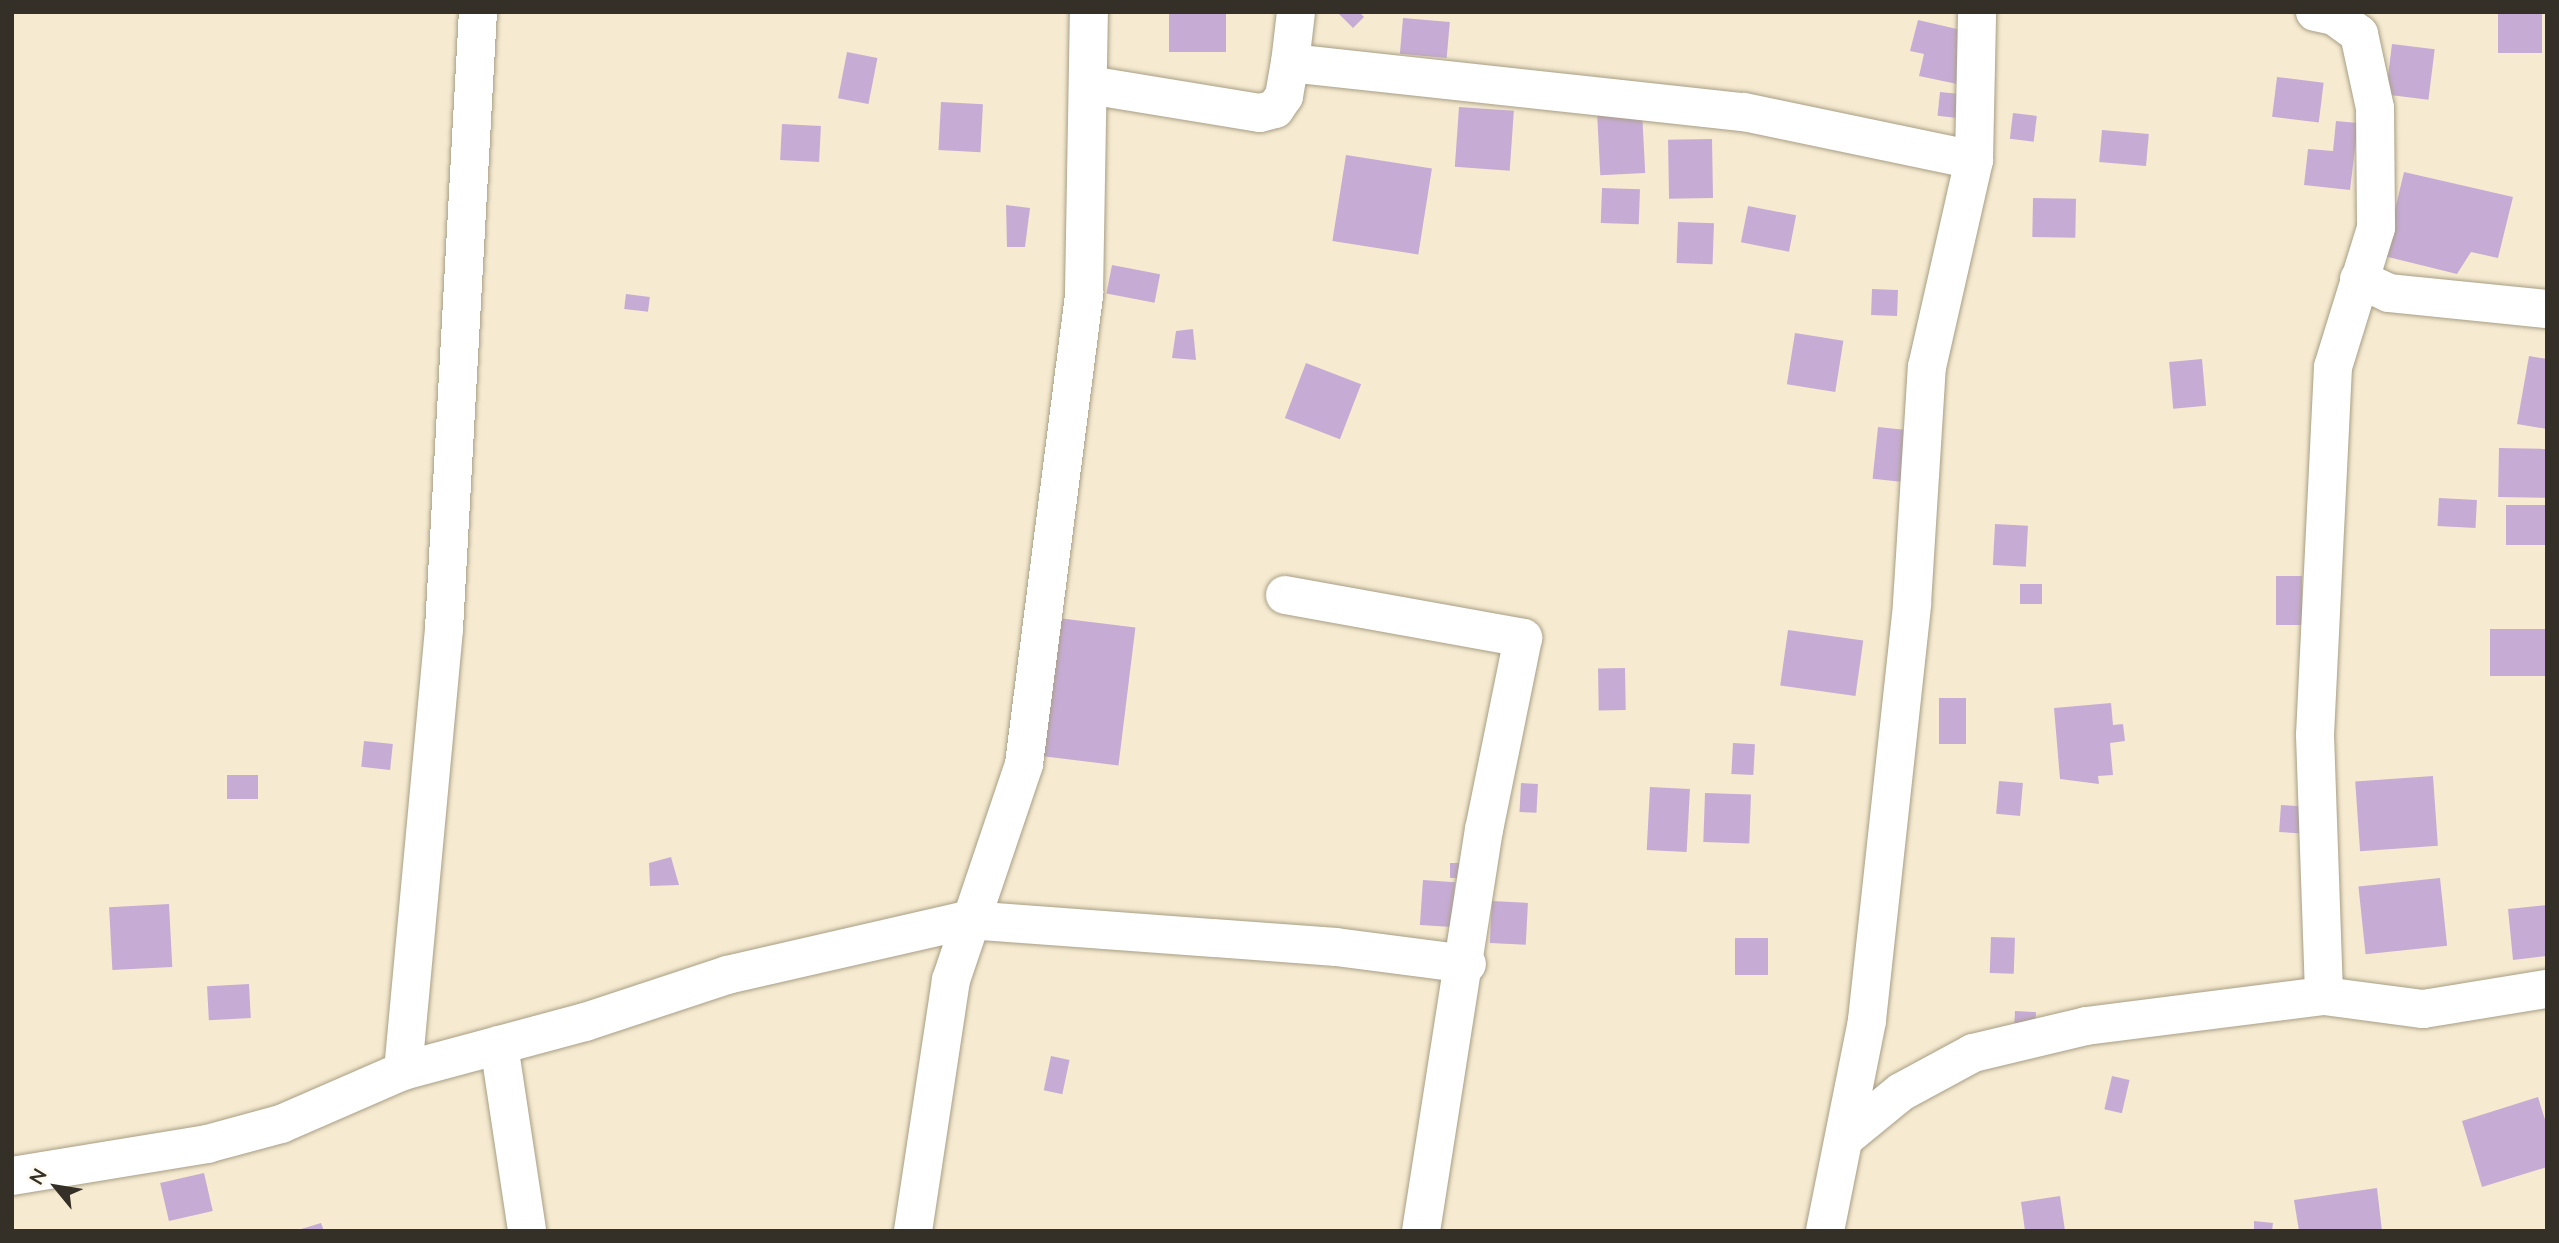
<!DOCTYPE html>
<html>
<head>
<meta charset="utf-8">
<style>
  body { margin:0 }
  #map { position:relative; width:2559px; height:1243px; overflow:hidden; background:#f6ebd1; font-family:Lato,sans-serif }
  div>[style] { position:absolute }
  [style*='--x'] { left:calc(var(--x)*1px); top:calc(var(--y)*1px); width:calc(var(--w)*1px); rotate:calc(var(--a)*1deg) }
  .building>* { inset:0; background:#c6acd4; transform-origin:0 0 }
  .roads { filter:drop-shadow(0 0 2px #a89e85) drop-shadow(0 0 2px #a89e85) }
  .minor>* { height:38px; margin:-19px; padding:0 19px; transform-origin:19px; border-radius:19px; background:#fff }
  span { translate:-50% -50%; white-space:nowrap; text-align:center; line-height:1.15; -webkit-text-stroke:6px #fdf9ee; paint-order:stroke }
  .frame { position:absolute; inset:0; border:14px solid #353027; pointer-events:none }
  .north { position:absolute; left:21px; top:1152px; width:70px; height:70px; -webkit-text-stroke:5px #fdf9ee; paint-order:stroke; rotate:300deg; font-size:19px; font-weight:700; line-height:28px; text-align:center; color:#353027 }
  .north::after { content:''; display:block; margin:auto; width:24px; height:32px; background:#353027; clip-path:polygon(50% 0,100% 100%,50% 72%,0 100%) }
</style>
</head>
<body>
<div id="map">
  <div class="building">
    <div style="left:1169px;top:12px;width:57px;height:40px"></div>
    <div style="clip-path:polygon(1337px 12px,1359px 12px,1364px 17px,1353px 28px)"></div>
    <div style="left:2498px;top:12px;width:44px;height:41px"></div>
    <div style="left:1403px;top:18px;width:47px;height:36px;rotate:5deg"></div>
    <div style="clip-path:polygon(1918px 20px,1970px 32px,1957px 84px,1919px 76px,1924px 54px,1910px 51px)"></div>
    <div style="left:2392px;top:44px;width:43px;height:51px;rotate:7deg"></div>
    <div style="left:847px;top:52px;width:31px;height:47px;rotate:11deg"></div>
    <div style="left:2277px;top:77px;width:47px;height:40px;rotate:7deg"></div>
    <div style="left:1940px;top:92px;width:20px;height:24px;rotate:6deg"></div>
    <div style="left:941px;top:102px;width:42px;height:48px;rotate:3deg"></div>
    <div style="left:1459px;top:107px;width:55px;height:60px;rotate:4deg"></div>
    <div style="left:1642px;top:111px;width:62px;height:45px;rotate:87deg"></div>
    <div style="left:2013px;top:113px;width:24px;height:26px;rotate:7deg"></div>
    <div style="clip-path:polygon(2336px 121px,2358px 123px,2350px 190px,2304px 185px,2308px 149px,2333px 151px)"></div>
    <div style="left:782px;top:124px;width:39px;height:36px;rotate:3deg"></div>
    <div style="left:2102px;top:130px;width:47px;height:32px;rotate:5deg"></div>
    <div style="left:1712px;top:139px;width:59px;height:44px;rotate:89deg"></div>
    <div style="left:1346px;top:155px;width:87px;height:87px;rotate:9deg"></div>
    <div style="clip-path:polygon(2404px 172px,2513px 197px,2498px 258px,2471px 252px,2457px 274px,2384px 256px)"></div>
    <div style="left:1602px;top:188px;width:38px;height:35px;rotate:2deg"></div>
    <div style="left:2033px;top:198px;width:43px;height:39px;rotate:1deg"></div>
    <div style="clip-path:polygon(1006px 205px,1030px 208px,1025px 247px,1007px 247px)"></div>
    <div style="left:1748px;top:206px;width:49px;height:37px;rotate:11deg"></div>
    <div style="left:1678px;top:222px;width:36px;height:41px;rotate:2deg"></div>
    <div style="left:1112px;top:265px;width:49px;height:29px;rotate:11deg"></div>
    <div style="left:1872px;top:289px;width:26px;height:26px;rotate:2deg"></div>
    <div style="left:626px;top:294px;width:24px;height:15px;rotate:7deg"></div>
    <div style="clip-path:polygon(1193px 329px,1196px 360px,1172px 358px,1176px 331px)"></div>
    <div style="left:1795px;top:333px;width:49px;height:52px;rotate:9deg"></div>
    <div style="clip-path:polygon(2529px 356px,2547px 359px,2547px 429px,2517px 424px)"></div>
    <div style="left:2202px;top:359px;width:47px;height:33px;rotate:85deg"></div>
    <div style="left:1306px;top:363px;width:59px;height:59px;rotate:21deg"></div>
    <div style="left:1878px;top:427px;width:38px;height:52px;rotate:6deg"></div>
    <div style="left:2499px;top:448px;width:48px;height:49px;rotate:1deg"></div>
    <div style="left:2439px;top:498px;width:38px;height:28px;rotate:3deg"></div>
    <div style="left:2506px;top:505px;width:41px;height:40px"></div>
    <div style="left:1995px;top:524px;width:33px;height:41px;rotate:3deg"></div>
    <div style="left:2276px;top:576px;width:26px;height:49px"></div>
    <div style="left:2042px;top:584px;width:20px;height:22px;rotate:90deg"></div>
    <div style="left:1058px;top:618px;width:78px;height:139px;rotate:7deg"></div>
    <div style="left:2547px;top:629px;width:47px;height:57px;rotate:90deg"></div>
    <div style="left:1788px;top:630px;width:76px;height:56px;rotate:8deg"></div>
    <div style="left:1625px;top:668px;width:42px;height:27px;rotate:89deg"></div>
    <div style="left:1966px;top:698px;width:46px;height:27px;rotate:90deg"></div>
    <div style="clip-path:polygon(2111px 703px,2113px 725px,2123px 724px,2125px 741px,2110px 743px,2113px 775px,2098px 776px,2099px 784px,2060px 779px,2054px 708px)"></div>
    <div style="left:364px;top:741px;width:29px;height:26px;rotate:6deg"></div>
    <div style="left:1733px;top:743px;width:22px;height:31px;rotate:3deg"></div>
    <div style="left:258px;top:775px;width:24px;height:31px;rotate:90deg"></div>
    <div style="left:2433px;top:776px;width:70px;height:78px;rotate:86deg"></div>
    <div style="left:1999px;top:781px;width:24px;height:33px;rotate:5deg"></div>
    <div style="left:1521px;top:783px;width:17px;height:29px;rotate:3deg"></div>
    <div style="left:1650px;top:787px;width:40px;height:63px;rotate:3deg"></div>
    <div style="left:1705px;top:793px;width:46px;height:49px;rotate:2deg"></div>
    <div style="left:2281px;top:805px;width:27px;height:27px;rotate:4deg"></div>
    <div style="clip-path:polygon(671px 857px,679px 885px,650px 886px,649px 863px)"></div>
    <div style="left:1450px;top:863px;width:23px;height:15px"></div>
    <div style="left:2440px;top:878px;width:68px;height:82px;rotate:84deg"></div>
    <div style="left:1423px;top:880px;width:32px;height:45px;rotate:4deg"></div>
    <div style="left:1492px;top:901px;width:36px;height:42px;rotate:3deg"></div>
    <div style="left:169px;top:904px;width:63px;height:60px;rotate:87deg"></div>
    <div style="clip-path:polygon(2547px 905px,2547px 956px,2513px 960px,2508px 909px)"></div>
    <div style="left:1991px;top:937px;width:24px;height:36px;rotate:2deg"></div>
    <div style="left:1735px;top:938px;width:33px;height:37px"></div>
    <div style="left:249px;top:984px;width:34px;height:42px;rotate:87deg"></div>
    <div style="left:2015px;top:1011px;width:21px;height:15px;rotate:3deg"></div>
    <div style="left:1051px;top:1056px;width:19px;height:35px;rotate:12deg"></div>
    <div style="left:2112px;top:1076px;width:18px;height:34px;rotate:13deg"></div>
    <div style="clip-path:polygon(2538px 1097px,2547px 1126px,2547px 1167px,2482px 1187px,2462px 1121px)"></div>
    <div style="left:204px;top:1173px;width:39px;height:45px;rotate:77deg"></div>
    <div style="clip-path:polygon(2377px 1188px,2382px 1231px,2299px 1231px,2294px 1200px)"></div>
    <div style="clip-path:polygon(2060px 1196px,2065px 1231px,2025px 1231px,2021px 1202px)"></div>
    <div style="clip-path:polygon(2254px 1221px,2273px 1223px,2272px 1231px,2254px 1231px)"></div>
    <div style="clip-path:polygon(321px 1223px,324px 1231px,298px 1231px,298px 1230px)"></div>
  </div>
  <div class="roads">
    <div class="minor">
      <div style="--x:1296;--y:12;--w:51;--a:96.7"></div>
      <div style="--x:1290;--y:63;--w:457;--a:6.2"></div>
      <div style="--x:1744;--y:112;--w:235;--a:11.8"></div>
      <div style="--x:2315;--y:12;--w:19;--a:12"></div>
      <div style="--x:2334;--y:16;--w:31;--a:36"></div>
      <div style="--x:2359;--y:34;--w:76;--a:77.8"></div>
      <div style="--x:2375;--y:108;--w:120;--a:89.5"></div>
      <div style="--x:2376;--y:228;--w:145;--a:107.2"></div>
      <div style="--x:2333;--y:367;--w:368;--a:92.8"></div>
      <div style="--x:2315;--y:735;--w:261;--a:88"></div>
      <div style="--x:1089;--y:85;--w:173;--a:9.3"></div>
      <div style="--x:1260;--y:113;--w:16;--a:-15"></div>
      <div style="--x:1275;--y:109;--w:16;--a:-55"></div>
      <div style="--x:1284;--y:96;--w:34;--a:-80"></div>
      <div style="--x:2359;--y:279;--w:33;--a:25"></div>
      <div style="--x:2389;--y:293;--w:159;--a:5.8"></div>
      <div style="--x:1285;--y:595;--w:242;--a:10.2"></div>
      <div style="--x:1523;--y:638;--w:195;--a:101.5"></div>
      <div style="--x:1484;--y:829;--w:407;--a:98.9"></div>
      <div style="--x:499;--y:1045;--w:188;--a:81.4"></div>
      <div style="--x:403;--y:1071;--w:444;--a:-84.7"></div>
      <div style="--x:444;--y:629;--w:618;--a:-86.85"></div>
      <div style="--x:1846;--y:1137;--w:71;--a:-39.3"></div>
      <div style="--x:1901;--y:1092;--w:82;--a:-28.4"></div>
      <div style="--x:1973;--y:1053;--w:116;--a:-13.4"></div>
      <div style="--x:2086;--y:1026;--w:240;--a:-7.2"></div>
      <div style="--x:2324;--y:996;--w:100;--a:7.5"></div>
      <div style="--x:2423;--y:1009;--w:126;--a:-9.2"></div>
      <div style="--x:12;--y:1176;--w:198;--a:-9.3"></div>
      <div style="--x:207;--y:1144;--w:77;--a:-15.1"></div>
      <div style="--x:281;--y:1124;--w:133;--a:-23.5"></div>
      <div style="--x:403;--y:1071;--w:188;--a:-15.1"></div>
      <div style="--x:585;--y:1022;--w:150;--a:-18.3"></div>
      <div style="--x:727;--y:975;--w:247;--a:-12.9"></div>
      <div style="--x:968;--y:920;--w:369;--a:4.2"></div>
      <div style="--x:1336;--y:947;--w:132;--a:7.4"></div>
      <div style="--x:913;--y:1231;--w:254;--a:-81.4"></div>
      <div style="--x:951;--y:980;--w:228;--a:-71.3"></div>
      <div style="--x:1024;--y:764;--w:475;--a:-82.7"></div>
      <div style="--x:1084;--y:293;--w:281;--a:-89"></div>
      <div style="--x:1825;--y:1231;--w:215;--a:-78.7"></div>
      <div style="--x:1867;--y:1020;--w:419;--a:-83.8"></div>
      <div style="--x:1912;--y:603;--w:236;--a:-86.4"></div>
      <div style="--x:1927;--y:367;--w:212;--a:-77.2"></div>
      <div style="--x:1974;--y:160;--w:148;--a:-88.8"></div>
    </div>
  </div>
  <div class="frame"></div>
  <div class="north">N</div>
</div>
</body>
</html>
